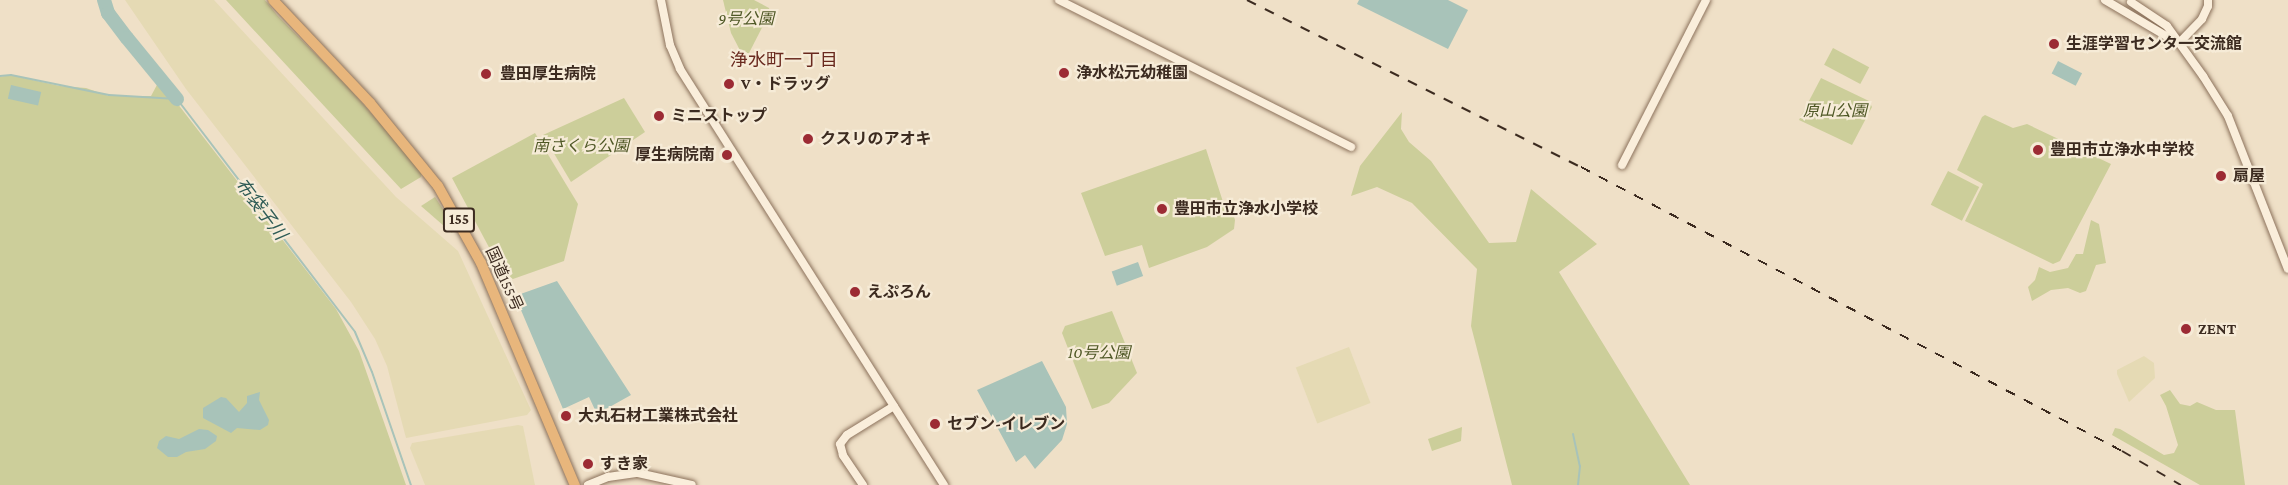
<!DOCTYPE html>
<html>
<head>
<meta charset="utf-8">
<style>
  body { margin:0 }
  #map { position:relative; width:2288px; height:485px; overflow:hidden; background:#efe0c7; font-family:"Crimson Pro","Noto Sans JP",serif }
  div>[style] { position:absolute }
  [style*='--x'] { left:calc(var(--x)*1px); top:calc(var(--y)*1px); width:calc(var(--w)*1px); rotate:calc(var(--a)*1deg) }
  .farmland>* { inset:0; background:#e5dab4; transform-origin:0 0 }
  .green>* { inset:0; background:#ccce9a; transform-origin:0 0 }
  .water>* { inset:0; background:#a8c3b9; transform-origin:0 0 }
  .stream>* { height:2px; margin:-1px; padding:0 1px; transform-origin:1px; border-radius:1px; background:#a8c3b9 }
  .river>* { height:14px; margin:-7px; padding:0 7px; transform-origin:7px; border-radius:7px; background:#a8c3b9 }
  .roads { filter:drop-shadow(0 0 2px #8c725c) drop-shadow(0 0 2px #8c725c) }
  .tertiary>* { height:8px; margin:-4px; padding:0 4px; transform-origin:4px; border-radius:4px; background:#faeedb }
  .trunk>* { height:10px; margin:-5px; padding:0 5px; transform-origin:5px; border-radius:5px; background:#e8b67c }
  .rail>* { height:2px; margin-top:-1px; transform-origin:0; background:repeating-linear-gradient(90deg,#3c2b20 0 10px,transparent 0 20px) }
  .dots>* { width:16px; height:16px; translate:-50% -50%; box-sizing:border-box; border:3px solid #f6ebd7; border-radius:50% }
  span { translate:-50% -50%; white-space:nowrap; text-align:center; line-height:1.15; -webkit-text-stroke:4.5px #f6ebd7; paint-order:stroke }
  .shield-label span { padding:2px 4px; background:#f6ebd7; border:2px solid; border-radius:4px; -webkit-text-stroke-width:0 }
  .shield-label { font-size:15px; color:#3c2b20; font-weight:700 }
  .park-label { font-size:16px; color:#4f5826; font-style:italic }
  .poi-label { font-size:16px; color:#3c2b20; font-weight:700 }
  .left { translate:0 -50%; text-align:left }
  .right { translate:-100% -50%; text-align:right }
  .street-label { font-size:16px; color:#3c2b20 }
  .neighbourhood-label { font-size:18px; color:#69291e }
  .water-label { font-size:18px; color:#2f5c56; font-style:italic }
</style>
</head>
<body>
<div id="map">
  <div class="farmland">
    <div style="clip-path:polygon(125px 0,214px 0,396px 197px,458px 251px,531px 410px,527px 415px,406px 438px,387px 366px,375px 339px,351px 302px,186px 89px)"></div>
    <div style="left:1349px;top:347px;width:60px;height:57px;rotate:69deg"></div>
    <div style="clip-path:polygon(2144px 356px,2154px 363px,2155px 378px,2129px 402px,2117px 374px,2117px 370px)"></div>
    <div style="clip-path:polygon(518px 425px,523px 426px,535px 485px,425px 485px,410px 448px,412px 443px)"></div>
  </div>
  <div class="green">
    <div style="clip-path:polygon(106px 0,110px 0,114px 10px,167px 83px,177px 103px,336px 309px,359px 351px,406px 485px,0 485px,0 77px,10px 75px,60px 86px,86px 88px,109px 96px,151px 96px,158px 83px,151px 66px,128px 36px,113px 29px,104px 18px,108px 6px)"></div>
    <div style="clip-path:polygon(226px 0,265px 0,277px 15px,349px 88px,422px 171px,421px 177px,401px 189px)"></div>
    <div style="clip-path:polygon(723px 0,754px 0,769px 8px,770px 12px,748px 55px,744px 58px,731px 33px)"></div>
    <div style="left:1833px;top:48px;width:41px;height:19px;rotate:28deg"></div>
    <div style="clip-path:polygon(1821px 78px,1869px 101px,1872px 107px,1852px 145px,1799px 120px)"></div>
    <div style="clip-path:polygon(624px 98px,645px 132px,571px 182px,543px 135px)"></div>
    <div style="clip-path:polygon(1402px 112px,1401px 129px,1409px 142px,1431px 161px,1489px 243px,1516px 242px,1531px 189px,1597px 244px,1559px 272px,1690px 485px,1512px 485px,1471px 326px,1477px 269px,1412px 203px,1377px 187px,1351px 196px,1360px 166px)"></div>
    <div style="clip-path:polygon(1985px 115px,2013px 128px,2027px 124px,2111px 164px,2060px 261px,2053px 264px,1965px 221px,1983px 184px,1957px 170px,1982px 117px)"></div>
    <div style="clip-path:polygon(535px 133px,578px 204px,564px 261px,507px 281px,452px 178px)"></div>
    <div style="clip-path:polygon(1206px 149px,1224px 205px,1230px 203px,1235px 220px,1234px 229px,1207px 247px,1149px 268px,1142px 245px,1105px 256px,1081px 193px)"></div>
    <div style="left:1948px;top:171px;width:35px;height:38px;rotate:27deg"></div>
    <div style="clip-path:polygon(435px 197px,454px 226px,452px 233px,421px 206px)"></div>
    <div style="clip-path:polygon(2091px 220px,2099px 224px,2106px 263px,2096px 265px,2086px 291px,2080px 293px,2068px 288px,2051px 290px,2032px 301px,2028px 287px,2035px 280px,2039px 267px,2050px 272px,2068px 268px,2076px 254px,2083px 254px)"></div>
    <div style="clip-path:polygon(1112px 311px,1137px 373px,1109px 403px,1092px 409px,1062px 333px,1065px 326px)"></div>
    <div style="clip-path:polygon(2170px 390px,2180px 404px,2190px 406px,2197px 402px,2216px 410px,2235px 410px,2245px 485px,2200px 485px,2112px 435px,2115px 428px,2120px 429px,2164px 455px,2174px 453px,2178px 445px,2166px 406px,2160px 395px)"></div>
    <div style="clip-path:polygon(1462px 427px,1461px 441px,1432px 451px,1428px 439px)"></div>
  </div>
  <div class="water">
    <div style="clip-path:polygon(1359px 0,1448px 0,1468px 10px,1448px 49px,1357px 4px)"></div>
    <div style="left:2058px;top:61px;width:27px;height:14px;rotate:27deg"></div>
    <div style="left:11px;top:85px;width:31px;height:14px;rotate:13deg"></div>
    <div style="left:1138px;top:262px;width:15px;height:28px;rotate:70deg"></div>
    <div style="clip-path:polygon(557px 281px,631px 395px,597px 414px,589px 397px,563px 409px,515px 296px)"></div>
    <div style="clip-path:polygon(1042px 361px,1066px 407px,1067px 424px,1062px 440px,1035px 469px,1025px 455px,1016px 462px,977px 390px)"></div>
    <div style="clip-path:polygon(260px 392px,259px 400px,269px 420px,268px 425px,260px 430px,237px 428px,231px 433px,203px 418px,203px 408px,221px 397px,226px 398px,239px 412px,247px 403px,247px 396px)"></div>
    <div style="clip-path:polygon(199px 429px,208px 430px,217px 436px,216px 441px,205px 449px,186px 452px,177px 457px,168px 457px,157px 448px,159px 441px,166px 436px,179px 439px)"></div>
  </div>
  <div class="stream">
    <div style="--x:0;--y:76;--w:11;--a:-5"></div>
    <div style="--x:11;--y:75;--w:100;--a:11.5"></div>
    <div style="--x:109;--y:95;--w:68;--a:3.4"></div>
    <div style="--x:177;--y:99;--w:293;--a:52.6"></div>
    <div style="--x:355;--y:332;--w:43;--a:67"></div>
    <div style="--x:372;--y:372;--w:120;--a:71"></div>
    <div style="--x:1573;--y:434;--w:33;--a:78"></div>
    <div style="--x:1580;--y:466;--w:19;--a:96"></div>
  </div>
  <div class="river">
    <div style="--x:104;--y:0;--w:14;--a:73"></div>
    <div style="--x:108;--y:13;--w:31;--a:53"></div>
    <div style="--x:127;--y:38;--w:79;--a:50.7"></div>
  </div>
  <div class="roads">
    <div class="tertiary">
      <div style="--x:661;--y:0;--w:46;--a:78.7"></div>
      <div style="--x:670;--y:45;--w:26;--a:67"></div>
      <div style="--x:680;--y:69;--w:493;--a:57.6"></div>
      <div style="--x:1059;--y:0;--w:327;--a:26.7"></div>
      <div style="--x:2105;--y:0;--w:85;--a:30.5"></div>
      <div style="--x:2131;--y:2;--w:43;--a:33.7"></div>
      <div style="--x:2167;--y:26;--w:62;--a:54.2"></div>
      <div style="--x:2203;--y:76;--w:47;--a:58"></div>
      <div style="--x:2228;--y:116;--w:164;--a:68.6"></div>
      <div style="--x:2179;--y:43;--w:33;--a:-46"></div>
      <div style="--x:2202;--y:19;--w:14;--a:-65"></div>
      <div style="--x:2208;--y:6;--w:6;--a:-90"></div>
      <div style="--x:1622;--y:165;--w:185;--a:-63"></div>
      <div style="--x:588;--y:485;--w:22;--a:-22"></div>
      <div style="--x:608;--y:477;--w:30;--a:-8"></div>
      <div style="--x:638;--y:473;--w:55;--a:12.5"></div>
      <div style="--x:863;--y:485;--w:36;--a:-124"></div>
      <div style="--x:843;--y:455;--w:11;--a:-105"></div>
      <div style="--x:840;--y:444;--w:11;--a:-52"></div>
      <div style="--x:847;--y:435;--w:55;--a:-31.7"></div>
    </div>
    <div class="trunk">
      <div style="--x:273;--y:0;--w:141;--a:46.7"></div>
      <div style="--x:370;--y:103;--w:107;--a:50.7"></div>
      <div style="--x:438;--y:186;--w:88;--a:60.8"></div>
      <div style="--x:481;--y:263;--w:241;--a:67.1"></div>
    </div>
  </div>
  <div class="rail">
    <div style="--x:1247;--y:0;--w:373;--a:26.6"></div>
    <div style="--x:1581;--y:167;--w:611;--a:27.7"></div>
    <div style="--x:2122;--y:451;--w:68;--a:30"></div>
  </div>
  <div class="dots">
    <div style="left:2054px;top:44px;background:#9c2b34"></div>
    <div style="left:1064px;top:73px;background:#9c2b34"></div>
    <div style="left:486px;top:74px;background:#9c2b34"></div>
    <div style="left:729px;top:84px;background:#9c2b34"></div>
    <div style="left:659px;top:116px;background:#9c2b34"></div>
    <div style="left:808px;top:139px;background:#9c2b34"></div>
    <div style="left:2038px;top:150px;background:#9c2b34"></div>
    <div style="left:727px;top:155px;background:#9c2b34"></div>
    <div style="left:2221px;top:176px;background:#9c2b34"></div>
    <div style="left:1162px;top:209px;background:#9c2b34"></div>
    <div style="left:855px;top:292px;background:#9c2b34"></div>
    <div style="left:2186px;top:329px;background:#9c2b34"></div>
    <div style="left:566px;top:416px;background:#9c2b34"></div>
    <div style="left:935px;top:424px;background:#9c2b34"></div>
    <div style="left:588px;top:464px;background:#9c2b34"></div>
  </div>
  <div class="shield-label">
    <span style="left:459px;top:220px">155</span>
  </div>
  <div class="park-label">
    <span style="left:746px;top:19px">9号公園</span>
    <span style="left:1835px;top:111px">原山公園</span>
    <span style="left:581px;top:146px">南さくら公園</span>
    <span style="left:1099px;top:353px">10号公園</span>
  </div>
  <div class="poi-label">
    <span class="left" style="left:2066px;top:44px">生涯学習センタ一交流館</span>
    <span class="left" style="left:1076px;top:73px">浄水松元幼稚園</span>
    <span class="left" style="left:500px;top:74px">豊田厚生病院</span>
    <span class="left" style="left:741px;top:84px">V・ドラッグ</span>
    <span class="left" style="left:671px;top:116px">ミニストップ</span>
    <span class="left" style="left:820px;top:139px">クスリのアオキ</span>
    <span class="left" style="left:2050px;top:150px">豊田市立浄水中学校</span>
    <span class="right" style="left:715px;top:155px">厚生病院南</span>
    <span class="left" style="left:2233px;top:176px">扇屋</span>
    <span class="left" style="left:1174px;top:209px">豊田市立浄水小学校</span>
    <span class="left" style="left:867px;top:292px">えぷろん</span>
    <span class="left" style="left:2198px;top:329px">ZENT</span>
    <span class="left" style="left:578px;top:416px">大丸石材工業株式会社</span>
    <span class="left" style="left:947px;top:424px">セブン-イレブン</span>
    <span class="left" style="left:600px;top:464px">すき家</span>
  </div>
  <div class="street-label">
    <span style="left:504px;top:279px;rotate:66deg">国道155号</span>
  </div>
  <div class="neighbourhood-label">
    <span style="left:784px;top:60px">浄水町一丁目</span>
  </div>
  <div class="water-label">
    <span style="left:261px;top:209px;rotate:53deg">布袋子川</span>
  </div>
</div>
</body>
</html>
